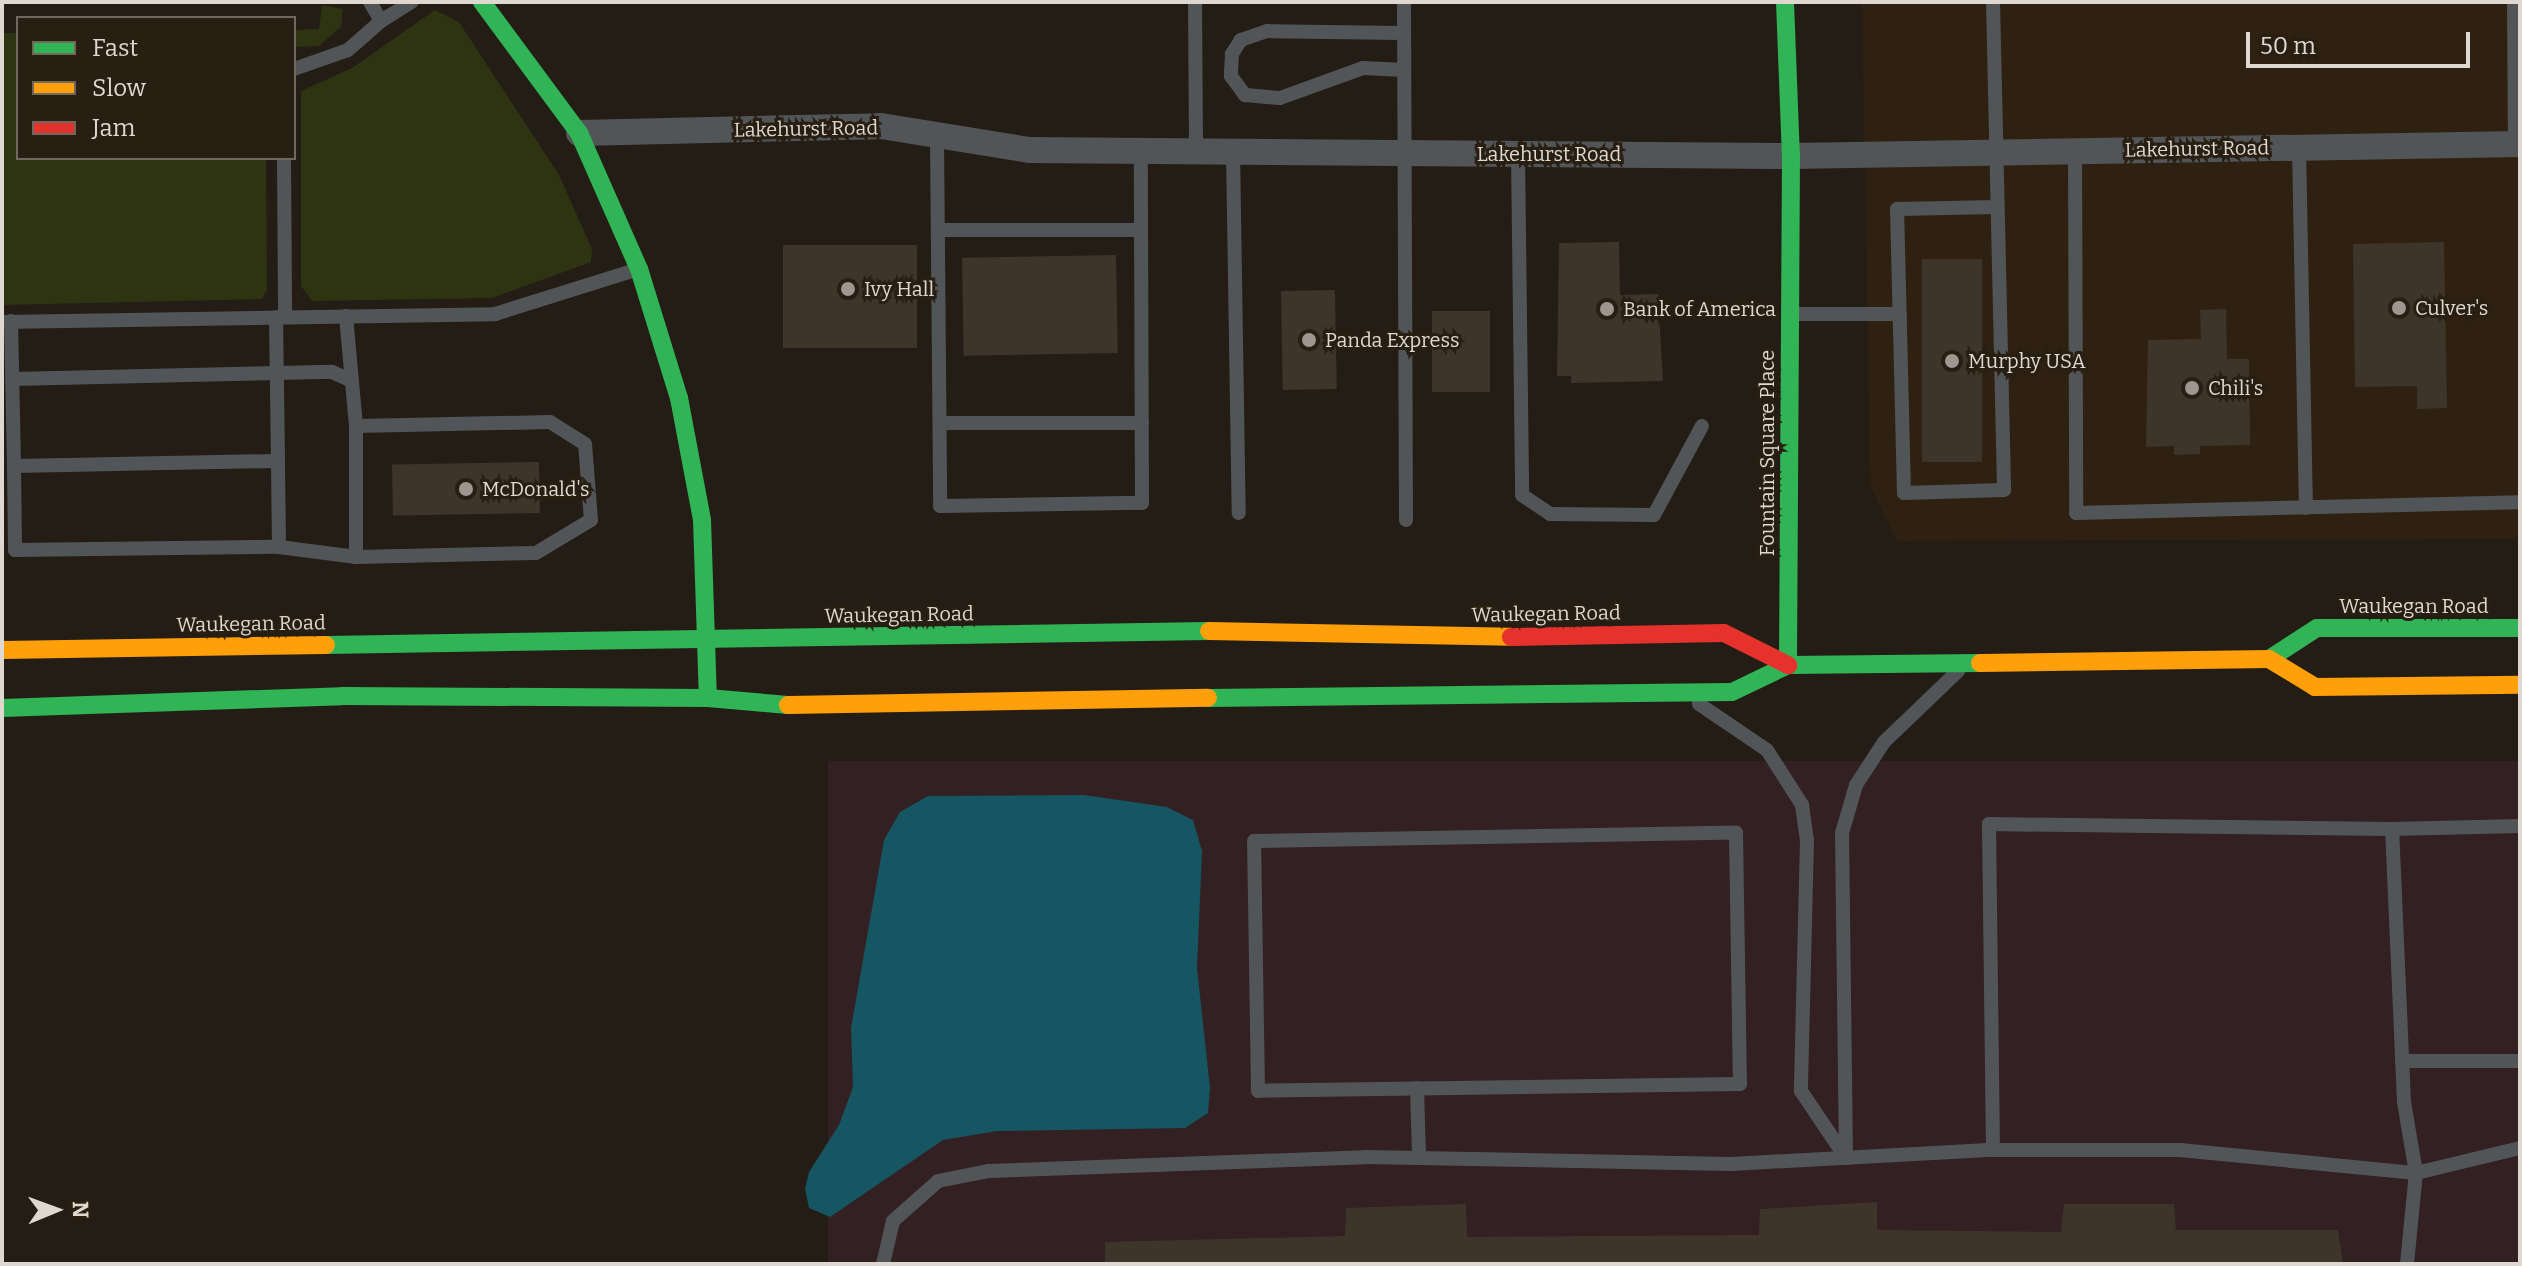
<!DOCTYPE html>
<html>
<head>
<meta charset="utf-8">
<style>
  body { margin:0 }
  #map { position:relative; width:2522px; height:1266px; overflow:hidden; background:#231d16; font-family:Bitter,serif }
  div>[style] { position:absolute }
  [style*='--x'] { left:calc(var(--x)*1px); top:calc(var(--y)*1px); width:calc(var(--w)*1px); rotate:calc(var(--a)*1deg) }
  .built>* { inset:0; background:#2f2111 }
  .industrial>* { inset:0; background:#322022; transform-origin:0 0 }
  .green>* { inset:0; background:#2e3311 }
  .water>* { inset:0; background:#155662 }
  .building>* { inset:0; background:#3e352a; transform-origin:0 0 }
  .lane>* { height:14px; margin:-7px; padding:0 7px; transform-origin:7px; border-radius:7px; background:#525558 }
  .street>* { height:26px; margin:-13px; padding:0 13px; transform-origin:13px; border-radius:13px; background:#525558 }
  .fast>* { height:18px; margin:-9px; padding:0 9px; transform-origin:9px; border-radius:9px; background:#30b455 }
  .slow>* { height:18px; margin:-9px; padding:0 9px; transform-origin:9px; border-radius:9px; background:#ff9f0a }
  .jam>* { height:18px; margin:-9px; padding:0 9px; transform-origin:9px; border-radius:9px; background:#e5322d }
  .dots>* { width:22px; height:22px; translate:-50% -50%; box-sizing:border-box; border:4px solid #281e11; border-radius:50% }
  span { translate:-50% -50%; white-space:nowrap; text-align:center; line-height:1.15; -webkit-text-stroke:6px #281e11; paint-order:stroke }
  .street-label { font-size:20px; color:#dfd8d0 }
  .poi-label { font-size:20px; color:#dfd8d0 }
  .left { translate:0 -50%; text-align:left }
  .frame { position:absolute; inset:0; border:4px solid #dfd8d0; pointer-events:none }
  .legend { position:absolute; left:16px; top:16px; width:280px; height:144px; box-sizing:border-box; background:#281e11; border:2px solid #71685d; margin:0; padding:10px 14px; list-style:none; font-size:24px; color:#dfd8d0 }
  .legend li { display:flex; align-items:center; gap:16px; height:40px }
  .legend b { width:40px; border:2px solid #71685d }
  .north { position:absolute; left:16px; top:1170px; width:80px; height:80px; -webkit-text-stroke:6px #281e11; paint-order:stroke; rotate:89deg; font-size:22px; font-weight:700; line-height:32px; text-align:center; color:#dfd8d0 }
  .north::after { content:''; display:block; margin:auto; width:28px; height:36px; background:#dfd8d0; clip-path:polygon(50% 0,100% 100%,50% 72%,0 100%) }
  .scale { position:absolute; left:2246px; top:32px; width:224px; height:36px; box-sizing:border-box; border:4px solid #dfd8d0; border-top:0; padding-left:10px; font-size:24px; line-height:28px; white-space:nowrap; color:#dfd8d0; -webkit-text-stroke:6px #281e11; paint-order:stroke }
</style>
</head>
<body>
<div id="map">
  <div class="built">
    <div style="clip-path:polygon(1862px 2px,2520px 2px,2520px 539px,1897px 541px,1870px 486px)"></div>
  </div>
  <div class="industrial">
    <div style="left:828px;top:761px;width:1692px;height:503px"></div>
  </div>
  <div class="green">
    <div style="clip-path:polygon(322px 5px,343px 9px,341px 27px,319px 46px,294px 47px,294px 30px,319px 29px)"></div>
    <div style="clip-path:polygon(435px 10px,459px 22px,559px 175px,592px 249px,591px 262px,492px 298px,312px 301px,301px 286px,301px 91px,352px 68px)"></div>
    <div style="clip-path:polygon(2px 33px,18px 33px,18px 158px,266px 158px,267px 290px,262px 299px,2px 305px)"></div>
  </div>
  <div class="water">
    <div style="clip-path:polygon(1084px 795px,1167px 807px,1193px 820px,1202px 851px,1197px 968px,1210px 1088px,1208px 1113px,1185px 1128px,997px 1131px,943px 1140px,830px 1217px,809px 1208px,805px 1189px,809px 1172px,839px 1125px,853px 1087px,851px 1028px,884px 840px,900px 812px,928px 796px)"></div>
  </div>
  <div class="building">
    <div style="clip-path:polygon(1619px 242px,1620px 295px,1658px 294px,1663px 381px,1571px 383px,1571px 376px,1557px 376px,1559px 243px)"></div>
    <div style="clip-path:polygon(2444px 242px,2447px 408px,2417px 409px,2417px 386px,2355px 387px,2353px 244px)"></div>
    <div style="left:917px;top:245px;width:103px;height:134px;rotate:90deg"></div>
    <div style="left:1116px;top:255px;width:98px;height:154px;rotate:89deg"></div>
    <div style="left:1982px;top:259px;width:203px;height:60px;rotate:90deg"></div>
    <div style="left:1335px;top:290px;width:99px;height:54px;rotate:89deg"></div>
    <div style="clip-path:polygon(2226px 309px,2227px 359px,2249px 359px,2250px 445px,2200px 446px,2200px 454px,2174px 455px,2174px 446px,2146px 447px,2148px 340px,2201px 339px,2200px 310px)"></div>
    <div style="left:1490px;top:311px;width:81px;height:58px;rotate:90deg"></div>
    <div style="left:539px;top:462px;width:51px;height:147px;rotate:89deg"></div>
    <div style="clip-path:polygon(1877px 1202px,1877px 1230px,2061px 1232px,2064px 1204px,2174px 1204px,2176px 1230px,2338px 1230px,2343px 1264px,1105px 1264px,1105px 1242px,1345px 1236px,1346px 1208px,1466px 1204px,1467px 1237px,1759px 1235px,1760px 1209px)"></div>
  </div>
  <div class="lane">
    <div style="--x:370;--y:2;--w:22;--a:60"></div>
    <div style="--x:381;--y:21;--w:36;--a:-32"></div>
    <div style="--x:1195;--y:2;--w:148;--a:89.6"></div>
    <div style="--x:1404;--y:2;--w:518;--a:89.78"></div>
    <div style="--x:1993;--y:2;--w:488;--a:88.7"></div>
    <div style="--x:2004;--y:490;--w:100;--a:178.3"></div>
    <div style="--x:1904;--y:493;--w:284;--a:-91.4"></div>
    <div style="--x:1897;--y:209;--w:100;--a:-1.1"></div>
    <div style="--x:2514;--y:2;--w:142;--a:89.6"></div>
    <div style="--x:1403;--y:33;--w:136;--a:-179.2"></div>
    <div style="--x:1267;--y:31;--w:28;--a:161"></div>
    <div style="--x:1241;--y:40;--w:17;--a:123"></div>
    <div style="--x:1232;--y:54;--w:22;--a:93"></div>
    <div style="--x:1231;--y:76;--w:24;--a:54"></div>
    <div style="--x:1245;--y:95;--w:35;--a:5"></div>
    <div style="--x:1280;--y:98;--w:88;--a:-19.9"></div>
    <div style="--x:1363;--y:68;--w:41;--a:2.8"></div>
    <div style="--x:294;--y:69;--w:57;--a:-19.4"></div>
    <div style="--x:348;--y:50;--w:44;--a:-41.3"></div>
    <div style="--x:937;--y:137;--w:369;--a:89.5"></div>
    <div style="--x:940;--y:506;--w:202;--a:-0.9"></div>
    <div style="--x:1142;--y:503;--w:352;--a:-90.2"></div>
    <div style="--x:2299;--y:147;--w:361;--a:88.9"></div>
    <div style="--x:1233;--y:150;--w:363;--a:89.1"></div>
    <div style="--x:2075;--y:151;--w:362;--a:89.8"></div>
    <div style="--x:2076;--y:513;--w:444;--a:-1.4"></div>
    <div style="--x:1518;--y:154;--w:341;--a:89.3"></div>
    <div style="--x:1522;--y:495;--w:34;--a:34"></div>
    <div style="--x:1550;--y:514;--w:104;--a:0.6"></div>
    <div style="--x:1654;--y:515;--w:101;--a:-61.7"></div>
    <div style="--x:284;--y:158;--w:159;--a:89.6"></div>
    <div style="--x:939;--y:230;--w:201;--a:0"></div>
    <div style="--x:1792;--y:314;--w:108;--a:0"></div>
    <div style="--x:346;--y:316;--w:110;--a:84.8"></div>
    <div style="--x:356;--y:426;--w:131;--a:90"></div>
    <div style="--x:11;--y:321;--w:145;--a:88.8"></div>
    <div style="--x:14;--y:466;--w:264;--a:-1.1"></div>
    <div style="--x:278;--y:461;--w:144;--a:-90.8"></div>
    <div style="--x:2;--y:322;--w:493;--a:-0.9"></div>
    <div style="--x:495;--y:314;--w:151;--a:-17.4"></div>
    <div style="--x:12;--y:379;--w:320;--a:-1.3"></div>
    <div style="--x:332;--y:372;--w:20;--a:24"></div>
    <div style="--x:940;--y:423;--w:202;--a:0"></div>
    <div style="--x:14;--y:466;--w:84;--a:89.3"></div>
    <div style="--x:15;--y:550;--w:264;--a:-0.7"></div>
    <div style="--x:279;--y:547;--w:86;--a:-90.7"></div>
    <div style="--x:279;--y:547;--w:78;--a:7.4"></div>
    <div style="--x:356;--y:557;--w:180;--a:-1.3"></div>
    <div style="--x:536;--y:553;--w:64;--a:-31"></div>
    <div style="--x:591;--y:520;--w:76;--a:-94.5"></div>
    <div style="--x:585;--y:444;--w:41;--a:-147.8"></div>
    <div style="--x:550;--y:422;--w:194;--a:178.8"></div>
    <div style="--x:1699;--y:704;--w:82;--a:34.1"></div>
    <div style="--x:1767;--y:750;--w:65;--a:57.5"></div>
    <div style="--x:1802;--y:805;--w:35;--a:82"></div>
    <div style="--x:1807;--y:840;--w:251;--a:91.4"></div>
    <div style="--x:1801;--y:1091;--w:81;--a:56.1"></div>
    <div style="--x:1846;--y:1158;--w:325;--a:-90.7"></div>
    <div style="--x:1842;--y:833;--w:50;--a:-73.7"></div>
    <div style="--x:1856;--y:785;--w:51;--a:-56.9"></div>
    <div style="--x:1884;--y:742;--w:103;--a:-43.8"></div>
    <div style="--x:2392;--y:829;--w:128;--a:-1.3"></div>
    <div style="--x:1736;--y:833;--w:251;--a:89.1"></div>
    <div style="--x:1740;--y:1084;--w:482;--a:179.2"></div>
    <div style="--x:1258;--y:1091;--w:250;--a:-90.9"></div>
    <div style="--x:1254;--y:841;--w:482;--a:-1"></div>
    <div style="--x:2402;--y:1061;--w:118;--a:0"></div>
    <div style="--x:1417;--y:1088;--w:69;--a:88.3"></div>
    <div style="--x:883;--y:1264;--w:44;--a:-76.9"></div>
    <div style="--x:893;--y:1221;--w:60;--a:-41.6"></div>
    <div style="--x:938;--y:1181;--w:52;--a:-11.1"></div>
    <div style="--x:989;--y:1171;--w:376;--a:-2.1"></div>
    <div style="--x:1365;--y:1157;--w:366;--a:1.1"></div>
    <div style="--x:1731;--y:1164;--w:262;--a:-3.1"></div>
    <div style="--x:1993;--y:1150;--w:187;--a:0"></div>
    <div style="--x:2180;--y:1150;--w:237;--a:5.6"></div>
    <div style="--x:2416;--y:1173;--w:72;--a:-99.6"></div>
    <div style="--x:2404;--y:1102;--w:273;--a:-92.5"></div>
    <div style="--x:2392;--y:829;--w:403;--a:-179.3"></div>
    <div style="--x:1989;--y:824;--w:326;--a:89.3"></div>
    <div style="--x:2407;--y:1264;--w:91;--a:-84.4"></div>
    <div style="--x:2416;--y:1173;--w:107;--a:-13.5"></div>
  </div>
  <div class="street">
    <div style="--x:579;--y:133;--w:302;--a:-1.3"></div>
    <div style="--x:881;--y:126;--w:150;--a:9.2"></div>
    <div style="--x:1029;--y:150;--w:762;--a:0.45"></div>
    <div style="--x:1791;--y:156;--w:729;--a:-0.94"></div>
  </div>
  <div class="fast">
    <div style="--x:482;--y:2;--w:163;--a:53.5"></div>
    <div style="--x:579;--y:133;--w:149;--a:66.2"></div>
    <div style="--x:639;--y:269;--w:135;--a:72.8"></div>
    <div style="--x:679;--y:398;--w:124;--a:79.3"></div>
    <div style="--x:702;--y:520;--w:178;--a:88.1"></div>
    <div style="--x:1785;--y:2;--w:154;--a:87.8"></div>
    <div style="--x:1791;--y:156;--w:509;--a:90.34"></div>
    <div style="--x:326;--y:645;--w:883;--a:-0.91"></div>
    <div style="--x:2269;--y:659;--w:57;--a:-32.9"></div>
    <div style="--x:2317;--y:628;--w:203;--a:0"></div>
    <div style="--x:1208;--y:698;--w:524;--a:-0.66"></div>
    <div style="--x:1732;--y:692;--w:62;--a:-25.7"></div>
    <div style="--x:1788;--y:665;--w:192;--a:-0.6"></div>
    <div style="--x:2;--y:708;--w:340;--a:-2"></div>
    <div style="--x:342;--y:696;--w:366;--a:0.3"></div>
    <div style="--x:708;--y:698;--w:80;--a:5"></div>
  </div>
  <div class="slow">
    <div style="--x:1209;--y:631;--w:302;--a:1.1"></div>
    <div style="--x:2;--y:650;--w:324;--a:-0.9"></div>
    <div style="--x:1980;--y:663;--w:289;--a:-0.8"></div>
    <div style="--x:2269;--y:659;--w:54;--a:31.3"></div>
    <div style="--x:2315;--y:687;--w:205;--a:-0.6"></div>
    <div style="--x:788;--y:705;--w:420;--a:-1"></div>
  </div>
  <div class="jam">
    <div style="--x:1511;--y:637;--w:213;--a:-1.1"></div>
    <div style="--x:1724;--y:633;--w:72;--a:26.6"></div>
  </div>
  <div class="dots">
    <div style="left:848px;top:289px;background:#9d978f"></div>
    <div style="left:2399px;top:308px;background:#9d978f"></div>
    <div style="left:1607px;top:309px;background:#9d978f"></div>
    <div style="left:1309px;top:340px;background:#9d978f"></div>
    <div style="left:1952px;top:361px;background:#9d978f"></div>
    <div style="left:2192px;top:388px;background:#9d978f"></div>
    <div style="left:466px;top:489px;background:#9d978f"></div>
  </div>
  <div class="street-label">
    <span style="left:806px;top:129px;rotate:-1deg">Lakehurst Road</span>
    <span style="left:2197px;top:149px;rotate:-1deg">Lakehurst Road</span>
    <span style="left:1549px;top:154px">Lakehurst Road</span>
    <span style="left:1767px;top:453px;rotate:-90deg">Fountain Square Place</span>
    <span style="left:2414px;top:606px">Waukegan Road</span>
    <span style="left:1546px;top:614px;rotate:-1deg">Waukegan Road</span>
    <span style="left:899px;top:615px;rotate:-1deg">Waukegan Road</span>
    <span style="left:251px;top:624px;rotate:-1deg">Waukegan Road</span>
  </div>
  <div class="poi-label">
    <span class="left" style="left:864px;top:289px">Ivy Hall</span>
    <span class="left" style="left:2415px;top:308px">Culver's</span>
    <span class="left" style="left:1623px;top:309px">Bank of America</span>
    <span class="left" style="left:1325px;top:340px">Panda Express</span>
    <span class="left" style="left:1968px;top:361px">Murphy USA</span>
    <span class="left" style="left:2208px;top:388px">Chili's</span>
    <span class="left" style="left:482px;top:489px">McDonald's</span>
  </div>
  <div class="frame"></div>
  <ul class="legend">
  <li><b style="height:10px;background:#30b455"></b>Fast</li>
  <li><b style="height:10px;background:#ff9f0a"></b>Slow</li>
  <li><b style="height:10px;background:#e5322d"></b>Jam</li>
  </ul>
  <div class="north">N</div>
  <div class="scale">50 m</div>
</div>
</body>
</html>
